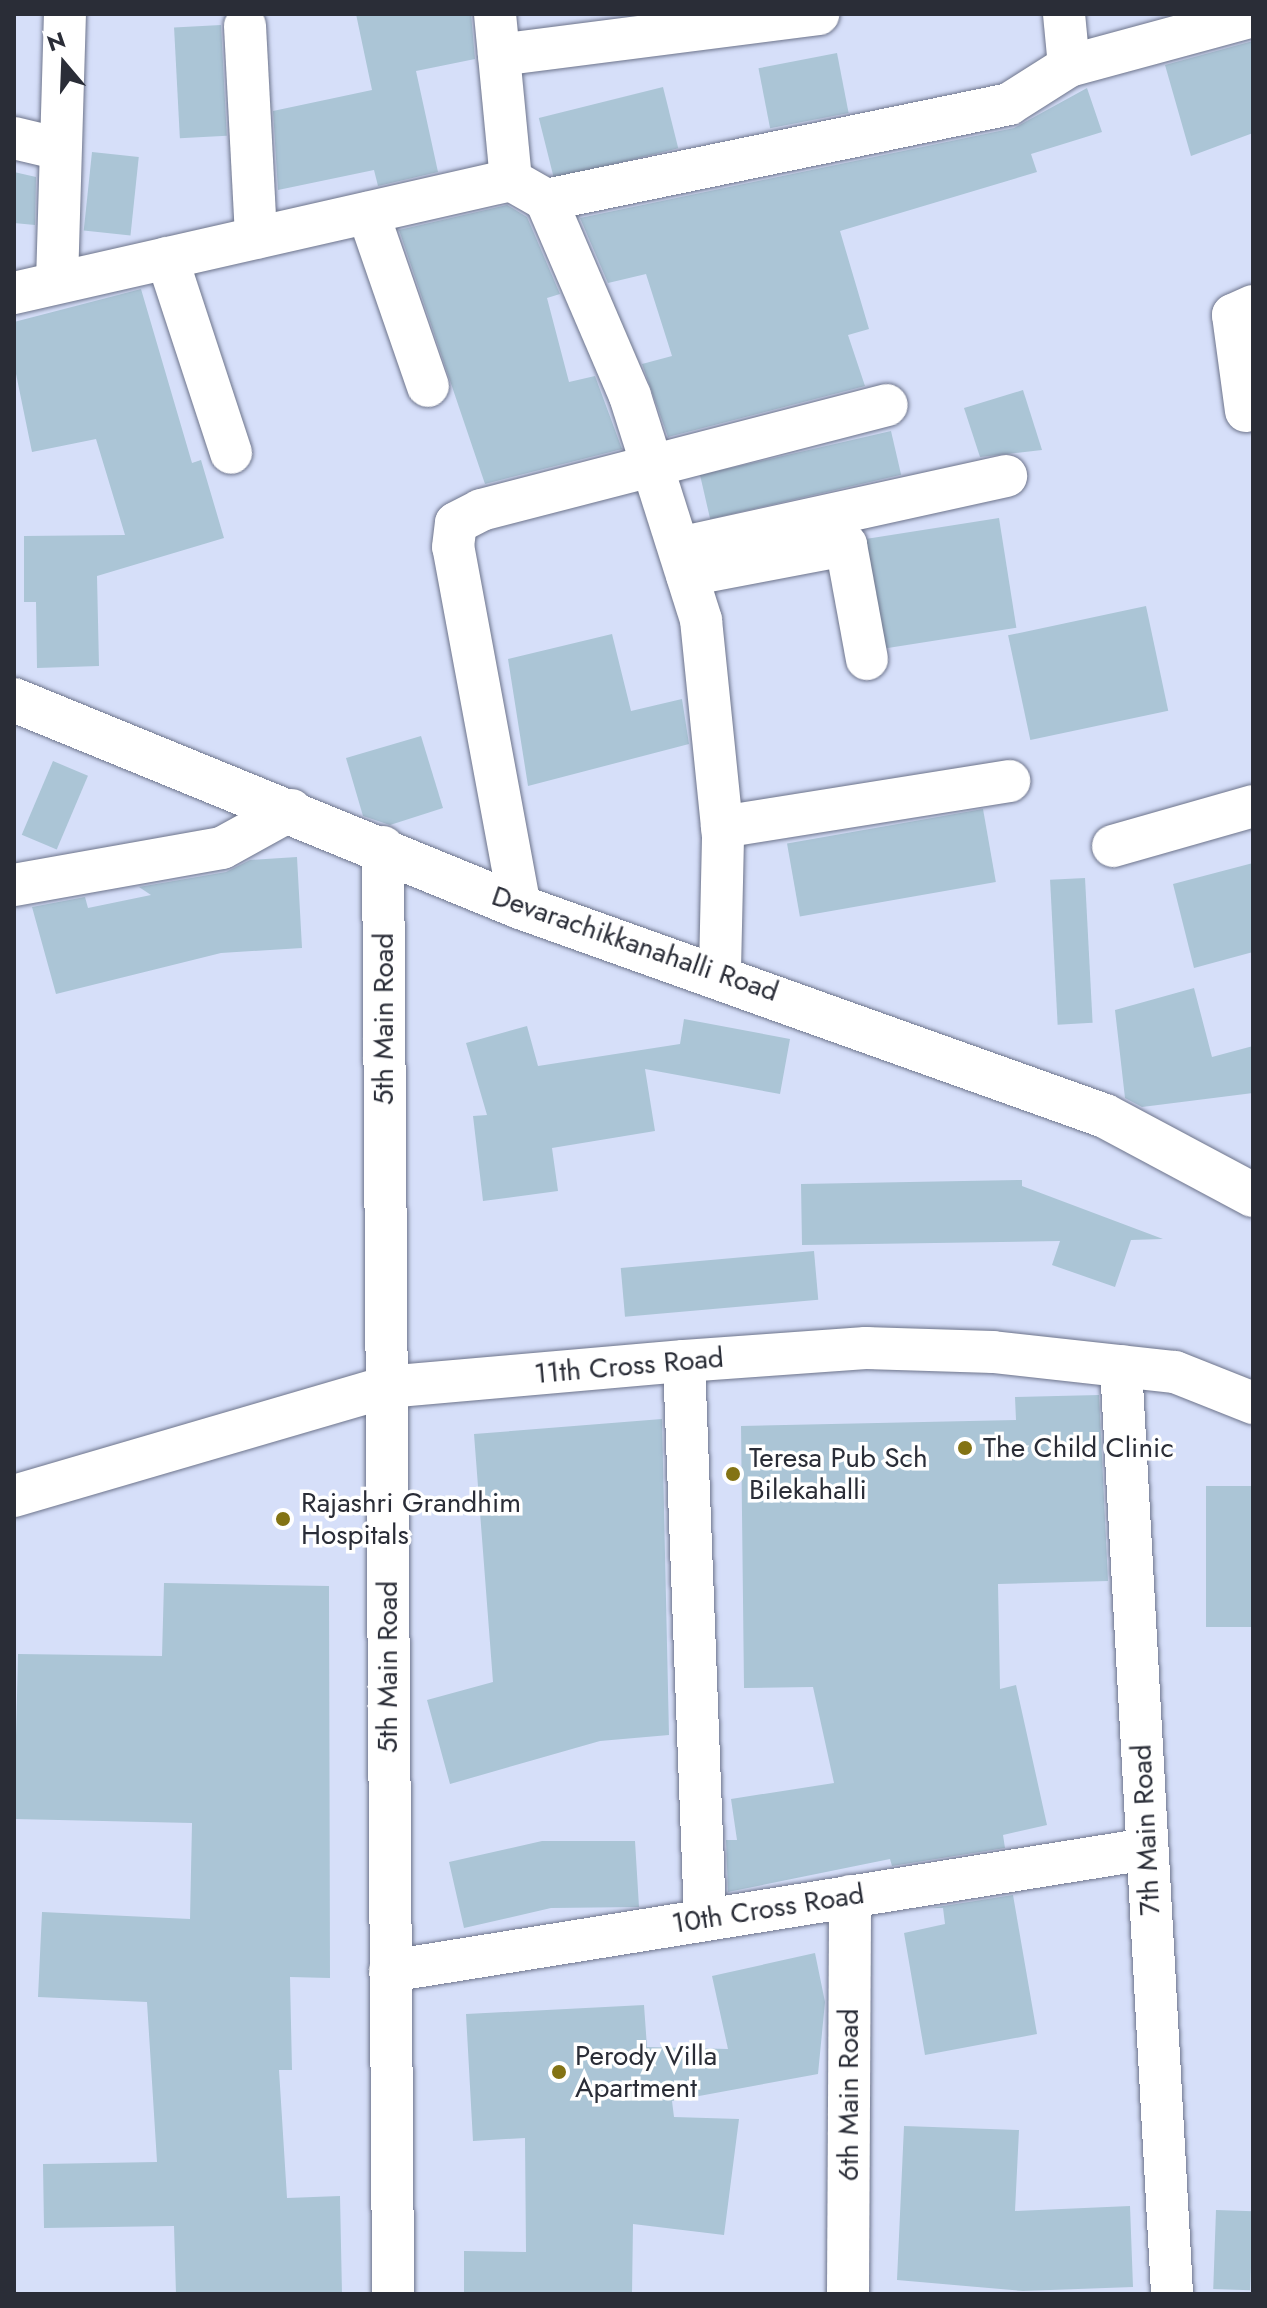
<!DOCTYPE html>
<html>
<head>
<meta charset="utf-8">
<style>
  body { margin:0 }
  #map { position:relative; width:1267px; height:2308px; overflow:hidden; background:#d6dff9; font-family:Jost,sans-serif }
  div>[style] { position:absolute }
  [style*='--x'] { left:calc(var(--x)*1px); top:calc(var(--y)*1px); width:calc(var(--w)*1px); rotate:calc(var(--a)*1deg) }
  .building>* { inset:0; background:#abc5d6; transform-origin:0 0 }
  .roads { filter:drop-shadow(0 0 2px #6d748b) drop-shadow(0 0 2px #6d748b) }
  .street>* { height:42px; margin:-21px; padding:0 21px; transform-origin:21px; border-radius:21px; background:#fff }
  .secondary>* { height:44px; margin:-22px; padding:0 22px; transform-origin:22px; border-radius:22px; background:#fff }
  .dots>* { width:22px; height:22px; translate:-50% -50%; box-sizing:border-box; border:4px solid #fff; border-radius:50% }
  span { translate:-50% -50%; white-space:nowrap; text-align:center; line-height:1.15; -webkit-text-stroke:7px #fff; paint-order:stroke }
  .street-label { font-size:28px; color:#2a2d37 }
  .poi-label { font-size:28px; color:#2a2d37 }
  .left { translate:0 -50%; text-align:left }
  .frame { position:absolute; inset:0; border:16px solid #2a2d37; pointer-events:none }
  .north { position:absolute; left:24px; top:24px; width:80px; height:80px; -webkit-text-stroke:6px #fff; paint-order:stroke; rotate:341deg; font-size:22px; font-weight:700; line-height:32px; text-align:center; color:#2a2d37 }
  .north::after { content:''; display:block; margin:auto; width:28px; height:36px; background:#2a2d37; clip-path:polygon(50% 0,100% 100%,50% 72%,0 100%) }
</style>
</head>
<body>
<div id="map">
  <div class="building">
    <div style="clip-path:polygon(356px 14px,471px 14px,475px 59px,416px 71px,438px 172px,378px 186px,374px 170px,278px 190px,273px 111px,372px 90px)"></div>
    <div style="left:221px;top:25px;width:111px;height:47px;rotate:87deg"></div>
    <div style="clip-path:polygon(1253px 41px,1253px 133px,1191px 156px,1165px 65px)"></div>
    <div style="left:837px;top:53px;width:61px;height:80px;rotate:79deg"></div>
    <div style="left:663px;top:87px;width:63px;height:128px;rotate:76deg"></div>
    <div style="clip-path:polygon(1087px 88px,1102px 132px,1031px 154px,1037px 172px,840px 231px,869px 329px,848px 335px,865px 386px,668px 437px,642px 364px,672px 356px,646px 274px,608px 283px,580px 218px,1014px 128px)"></div>
    <div style="left:92px;top:152px;width:47px;height:79px;rotate:6deg"></div>
    <div style="clip-path:polygon(14px 172px,36px 177px,35px 225px,14px 223px)"></div>
    <div style="clip-path:polygon(507px 205px,527px 217px,560px 294px,547px 298px,569px 382px,595px 376px,622px 449px,485px 484px,399px 230px)"></div>
    <div style="clip-path:polygon(141px 289px,192px 463px,201px 460px,224px 538px,97px 576px,99px 666px,37px 668px,36px 602px,24px 602px,24px 536px,125px 535px,96px 439px,32px 452px,14px 364px,14px 322px)"></div>
    <div style="clip-path:polygon(1023px 390px,1042px 450px,980px 457px,964px 408px)"></div>
    <div style="left:891px;top:431px;width:45px;height:196px;rotate:77deg"></div>
    <div style="left:999px;top:518px;width:111px;height:135px;rotate:81deg"></div>
    <div style="left:1146px;top:606px;width:107px;height:141px;rotate:78deg"></div>
    <div style="clip-path:polygon(612px 634px,631px 711px,682px 699px,689px 744px,528px 786px,508px 659px)"></div>
    <div style="clip-path:polygon(421px 736px,443px 808px,390px 825px,363px 816px,346px 758px)"></div>
    <div style="left:53px;top:761px;width:38px;height:80px;rotate:23deg"></div>
    <div style="left:983px;top:809px;width:74px;height:199px;rotate:80deg"></div>
    <div style="clip-path:polygon(297px 857px,302px 948px,221px 953px,56px 994px,32px 907px,85px 897px,88px 908px,151px 895px,139px 887px,226px 872px,250px 860px)"></div>
    <div style="clip-path:polygon(1253px 863px,1253px 952px,1194px 968px,1173px 884px)"></div>
    <div style="left:1085px;top:878px;width:145px;height:35px;rotate:87deg"></div>
    <div style="clip-path:polygon(1194px 988px,1212px 1057px,1253px 1046px,1253px 1093px,1142px 1107px,1125px 1098px,1115px 1010px)"></div>
    <div style="clip-path:polygon(684px 1019px,790px 1039px,780px 1094px,645px 1069px,655px 1131px,552px 1148px,558px 1191px,483px 1201px,473px 1116px,487px 1115px,466px 1043px,527px 1026px,538px 1066px,680px 1044px)"></div>
    <div style="clip-path:polygon(1022px 1180px,1022px 1186px,1163px 1239px,1131px 1240px,1115px 1287px,1052px 1265px,1060px 1241px,802px 1245px,801px 1184px)"></div>
    <div style="left:814px;top:1251px;width:49px;height:194px;rotate:85deg"></div>
    <div style="clip-path:polygon(1099px 1395px,1108px 1581px,998px 1584px,1000px 1689px,1016px 1685px,1047px 1825px,1003px 1835px,1005px 1848px,892px 1866px,890px 1859px,728px 1892px,726px 1840px,737px 1840px,731px 1799px,834px 1783px,813px 1687px,744px 1688px,741px 1426px,1016px 1420px,1015px 1397px)"></div>
    <div style="clip-path:polygon(662px 1419px,669px 1735px,600px 1741px,450px 1784px,427px 1700px,493px 1682px,474px 1434px)"></div>
    <div style="left:1253px;top:1486px;width:141px;height:47px;rotate:90deg"></div>
    <div style="clip-path:polygon(164px 1583px,329px 1586px,330px 1978px,290px 1977px,292px 2070px,279px 2070px,287px 2198px,340px 2196px,342px 2294px,176px 2294px,174px 2226px,44px 2228px,43px 2164px,157px 2162px,147px 2002px,38px 1997px,42px 1912px,190px 1919px,192px 1823px,14px 1819px,18px 1654px,162px 1656px)"></div>
    <div style="clip-path:polygon(542px 1841px,635px 1841px,639px 1907px,551px 1908px,464px 1928px,449px 1862px)"></div>
    <div style="clip-path:polygon(1013px 1895px,1037px 2034px,925px 2055px,904px 1933px,945px 1924px,943px 1908px,931px 1908px)"></div>
    <div style="clip-path:polygon(815px 1953px,825px 2002px,818px 2074px,672px 2101px,674px 2117px,739px 2119px,724px 2235px,633px 2224px,632px 2294px,464px 2294px,464px 2251px,526px 2252px,525px 2138px,473px 2141px,466px 2014px,644px 2005px,647px 2047px,728px 2049px,712px 1976px)"></div>
    <div style="clip-path:polygon(904px 2126px,1019px 2130px,1015px 2211px,1130px 2206px,1133px 2287px,1023px 2291px,897px 2280px)"></div>
    <div style="left:1216px;top:2210px;width:37px;height:79px;rotate:2deg"></div>
  </div>
  <div class="roads">
    <div class="street">
      <div style="--x:495;--y:14;--w:167;--a:84.5"></div>
      <div style="--x:1064;--y:14;--w:52;--a:84.5"></div>
      <div style="--x:245;--y:26;--w:212;--a:87"></div>
      <div style="--x:499;--y:55;--w:322;--a:-7.3"></div>
      <div style="--x:14;--y:138;--w:47;--a:13.4"></div>
      <div style="--x:546;--y:200;--w:213;--a:66.8"></div>
      <div style="--x:630;--y:396;--w:235;--a:72.4"></div>
      <div style="--x:701;--y:620;--w:219;--a:84.2"></div>
      <div style="--x:723;--y:838;--w:134;--a:91.3"></div>
      <div style="--x:368;--y:213;--w:183;--a:70.9"></div>
      <div style="--x:167;--y:258;--w:205;--a:71.8"></div>
      <div style="--x:57;--y:282;--w:268;--a:-88.3"></div>
      <div style="--x:14;--y:293;--w:510;--a:-12.81"></div>
      <div style="--x:511;--y:180;--w:40;--a:29.7"></div>
      <div style="--x:546;--y:200;--w:473;--a:-11.7"></div>
      <div style="--x:1009;--y:104;--w:71;--a:-32.3"></div>
      <div style="--x:1069;--y:66;--w:191;--a:-15.2"></div>
      <div style="--x:1246;--y:411;--w:97;--a:-97.7"></div>
      <div style="--x:1233;--y:315;--w:22;--a:-24"></div>
      <div style="--x:679;--y:548;--w:335;--a:-12.4"></div>
      <div style="--x:687;--y:575;--w:162;--a:-10.7"></div>
      <div style="--x:846;--y:545;--w:116;--a:79.6"></div>
      <div style="--x:722;--y:827;--w:291;--a:-9.1"></div>
      <div style="--x:1113;--y:846;--w:146;--a:-15.9"></div>
      <div style="--x:383;--y:847;--w:1447;--a:89.6"></div>
      <div style="--x:14;--y:885;--w:211;--a:-10.1"></div>
      <div style="--x:222;--y:848;--w:79;--a:-28.8"></div>
      <div style="--x:520;--y:907;--w:366;--a:-100.5"></div>
      <div style="--x:453;--y:547;--w:24;--a:-83"></div>
      <div style="--x:456;--y:523;--w:28;--a:-27"></div>
      <div style="--x:481;--y:510;--w:419;--a:-14.5"></div>
      <div style="--x:684;--y:1361;--w:558;--a:87.84"></div>
      <div style="--x:1121;--y:1366;--w:929;--a:86.85"></div>
      <div style="--x:14;--y:1496;--w:388;--a:-16.3"></div>
      <div style="--x:386;--y:1387;--w:299;--a:-5"></div>
      <div style="--x:684;--y:1361;--w:182;--a:-4.1"></div>
      <div style="--x:866;--y:1348;--w:127;--a:1.8"></div>
      <div style="--x:993;--y:1352;--w:183;--a:6.3"></div>
      <div style="--x:1175;--y:1372;--w:84;--a:21.7"></div>
      <div style="--x:390;--y:1971;--w:767;--a:-9.16"></div>
      <div style="--x:848;--y:2294;--w:398;--a:-89.7"></div>
    </div>
    <div class="secondary">
      <div style="--x:14;--y:700;--w:547;--a:22.25"></div>
      <div style="--x:520;--y:907;--w:621;--a:19.66"></div>
      <div style="--x:1105;--y:1116;--w:168;--a:28.1"></div>
    </div>
  </div>
  <div class="dots">
    <div style="left:965px;top:1448px;background:#837314"></div>
    <div style="left:733px;top:1474px;background:#837314"></div>
    <div style="left:283px;top:1519px;background:#837314"></div>
    <div style="left:559px;top:2072px;background:#837314"></div>
  </div>
  <div class="street-label">
    <span style="left:635px;top:944px;rotate:19deg">Devarachikkanahalli Road</span>
    <span style="left:384px;top:1019px;rotate:-90deg">5th Main Road</span>
    <span style="left:629px;top:1366px;rotate:-5deg">11th Cross Road</span>
    <span style="left:388px;top:1667px;rotate:-90deg">5th Main Road</span>
    <span style="left:1146px;top:1830px;rotate:-93deg">7th Main Road</span>
    <span style="left:768px;top:1909px;rotate:-9deg">10th Cross Road</span>
    <span style="left:849px;top:2095px;rotate:-90deg">6th Main Road</span>
  </div>
  <div class="poi-label">
    <span class="left" style="left:983px;top:1448px">The Child Clinic</span>
    <span class="left" style="left:749px;top:1474px">Teresa Pub Sch<br>Bilekahalli</span>
    <span class="left" style="left:301px;top:1519px">Rajashri Grandhim<br>Hospitals</span>
    <span class="left" style="left:575px;top:2072px">Perody Villa<br>Apartment</span>
  </div>
  <div class="frame"></div>
  <div class="north">N</div>
</div>
</body>
</html>
